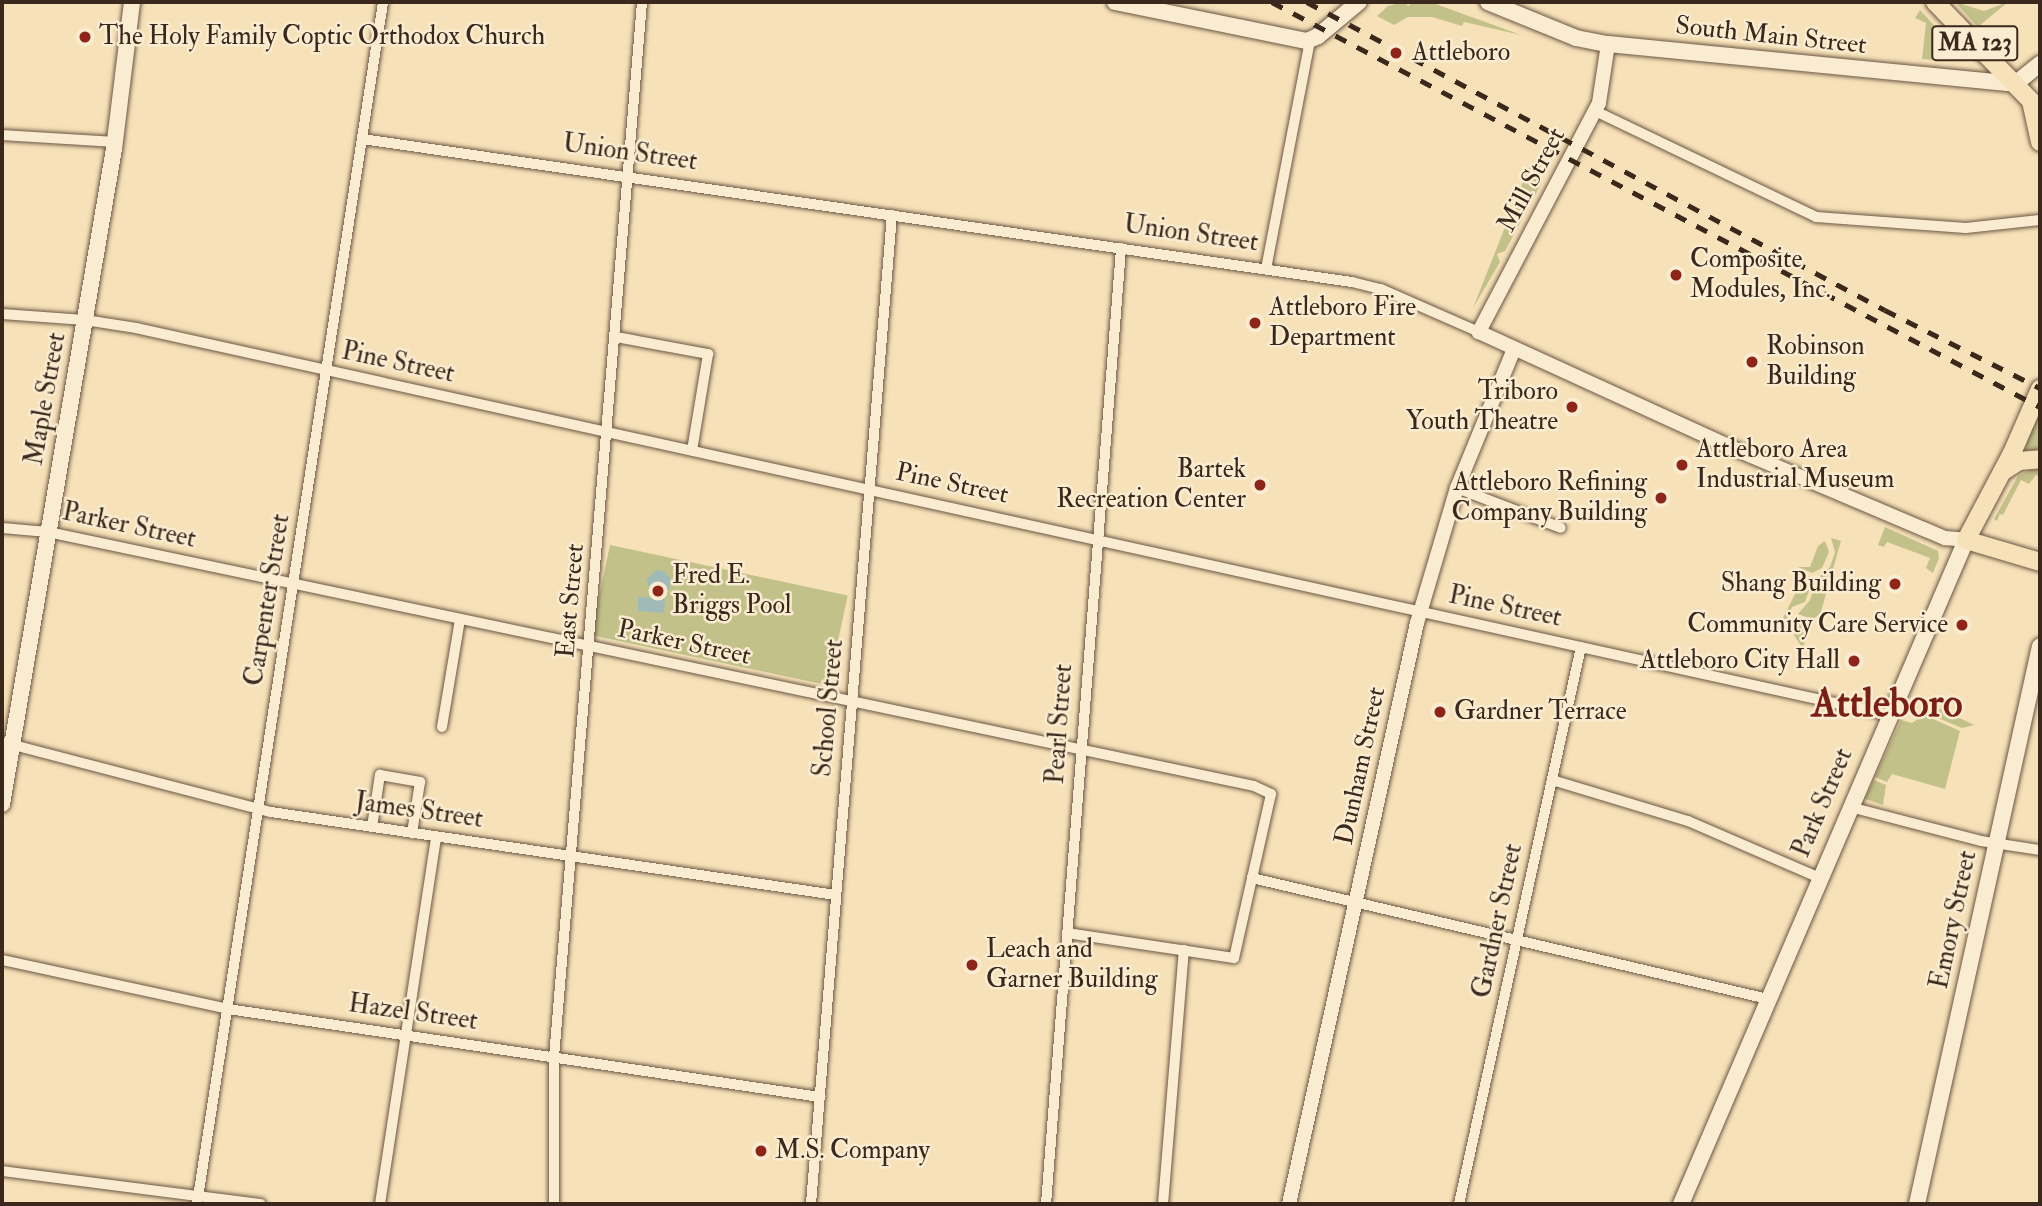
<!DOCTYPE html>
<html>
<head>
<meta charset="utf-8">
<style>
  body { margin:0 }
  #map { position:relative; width:2042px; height:1206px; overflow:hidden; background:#f7e1b8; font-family:"IM FELL Double Pica",serif }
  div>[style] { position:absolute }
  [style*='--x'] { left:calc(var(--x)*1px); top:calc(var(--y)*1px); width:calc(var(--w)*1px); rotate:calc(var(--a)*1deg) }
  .green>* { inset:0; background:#c3c18a; transform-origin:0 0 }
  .water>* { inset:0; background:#a0bbb7 }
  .roads { filter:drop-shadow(0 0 2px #6a5643) drop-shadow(0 0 2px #6a5643) }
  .minor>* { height:10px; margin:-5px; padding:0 5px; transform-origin:5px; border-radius:5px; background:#faecd1 }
  .tertiary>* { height:14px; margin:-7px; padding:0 7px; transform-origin:7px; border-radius:7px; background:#faecd1 }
  .secondary>* { height:16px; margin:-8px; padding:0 8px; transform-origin:8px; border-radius:8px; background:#faecd1 }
  .trunk>* { height:18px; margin:-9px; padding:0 9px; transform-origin:9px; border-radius:9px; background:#f7e1b8 }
  .rail>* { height:4.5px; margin-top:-2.25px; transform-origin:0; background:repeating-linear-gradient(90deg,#3b281c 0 12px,transparent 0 24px) }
  .dots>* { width:19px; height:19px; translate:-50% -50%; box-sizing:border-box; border:4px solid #faecd1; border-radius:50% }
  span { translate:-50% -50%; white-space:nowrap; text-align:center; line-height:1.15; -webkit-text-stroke:5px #faecd1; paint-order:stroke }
  .shield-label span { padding:2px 5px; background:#faecd1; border:2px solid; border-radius:5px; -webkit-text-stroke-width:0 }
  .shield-label { font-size:24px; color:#3b281c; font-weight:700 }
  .street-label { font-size:26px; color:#3b281c }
  .poi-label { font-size:26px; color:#3b281c }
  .left { translate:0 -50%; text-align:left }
  .right { translate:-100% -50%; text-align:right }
  .town-label { font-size:40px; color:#7a1f14; font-weight:700 }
  .frame { position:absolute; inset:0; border:4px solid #3b281c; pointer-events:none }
</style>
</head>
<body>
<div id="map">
  <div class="green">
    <div style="clip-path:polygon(1404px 2px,1408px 6px,1413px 2px,1433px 3px,1521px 35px,1464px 22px,1462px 26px,1432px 17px,1408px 17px,1394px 25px,1377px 16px,1388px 6px)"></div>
    <div style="clip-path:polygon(1955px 2px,1984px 11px,2008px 2px,1978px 27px)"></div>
    <div style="clip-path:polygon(1920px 10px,1956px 49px,1951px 61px,1922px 59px,1926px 23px,1915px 18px)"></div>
    <div style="clip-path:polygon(1535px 162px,1541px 166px,1538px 180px,1542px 182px,1505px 251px,1497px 254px,1500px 262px,1473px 308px,1528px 169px)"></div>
    <div style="clip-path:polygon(2035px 414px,2040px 416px,2040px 452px,2026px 452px,2027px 437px)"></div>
    <div style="clip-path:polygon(2032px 469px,2040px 470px,2040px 477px,2036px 475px,2029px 484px,2021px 480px,2003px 515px,2000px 514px,1997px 521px,1994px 519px,2018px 476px)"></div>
    <div style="clip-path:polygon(1885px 527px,1938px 551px,1939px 558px,1933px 573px,1926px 568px,1930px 558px,1887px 542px,1884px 547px,1878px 545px)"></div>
    <div style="clip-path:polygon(1831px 538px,1841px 541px,1820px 615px,1812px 619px,1798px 614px,1810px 600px,1816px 580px,1830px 567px,1835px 552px)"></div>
    <div style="clip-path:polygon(1825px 541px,1829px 552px,1822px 568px,1812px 573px,1798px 567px,1810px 567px,1818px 546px)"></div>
    <div style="left:610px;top:545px;width:243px;height:92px;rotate:12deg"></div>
    <div style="clip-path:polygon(1796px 572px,1814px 578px,1805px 602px,1792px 607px,1783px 629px,1776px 632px,1800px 584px,1793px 580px)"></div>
    <div style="clip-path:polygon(1798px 618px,1810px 623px,1803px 649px,1792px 632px)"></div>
    <div style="clip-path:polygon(1930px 704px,1947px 712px,1974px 725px,1962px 728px,1926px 713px)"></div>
    <div style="clip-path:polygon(1924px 715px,1960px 731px,1945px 789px,1892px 774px,1887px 782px,1875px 777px,1901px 720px,1912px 723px)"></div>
    <div style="clip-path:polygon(1874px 780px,1886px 785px,1883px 805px,1865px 799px)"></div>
  </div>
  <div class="water">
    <div style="clip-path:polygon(656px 570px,665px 572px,671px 579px,669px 589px,661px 594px,661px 598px,665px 599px,664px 613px,638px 611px,638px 597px,654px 598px,646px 580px)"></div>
  </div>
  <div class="roads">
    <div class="minor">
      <div style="--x:1595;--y:111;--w:245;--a:25.6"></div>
      <div style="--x:1816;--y:217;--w:150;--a:4.2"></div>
      <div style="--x:1966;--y:228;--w:74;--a:-6.2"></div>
      <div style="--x:2;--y:135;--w:113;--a:3.5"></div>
      <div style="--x:362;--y:139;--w:1000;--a:8.22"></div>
      <div style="--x:1352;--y:282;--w:30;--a:14"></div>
      <div style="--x:1381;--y:289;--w:107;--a:23.7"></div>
      <div style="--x:1266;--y:269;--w:232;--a:-79.1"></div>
      <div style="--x:2;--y:314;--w:83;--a:4.1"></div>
      <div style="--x:85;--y:320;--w:52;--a:8.9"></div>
      <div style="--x:136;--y:328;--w:1795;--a:12.45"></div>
      <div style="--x:616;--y:337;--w:94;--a:10.5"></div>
      <div style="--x:708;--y:354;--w:98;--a:99.4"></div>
      <div style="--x:1457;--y:488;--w:111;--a:21"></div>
      <div style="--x:2;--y:528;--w:46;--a:5"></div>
      <div style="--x:48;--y:532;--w:1232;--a:11.89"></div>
      <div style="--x:1254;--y:786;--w:19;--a:25"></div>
      <div style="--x:1271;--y:794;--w:168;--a:102.7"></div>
      <div style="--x:1234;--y:958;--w:169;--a:-171.5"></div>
      <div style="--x:442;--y:727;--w:109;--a:-80.5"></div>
      <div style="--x:2;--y:742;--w:278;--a:14.6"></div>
      <div style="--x:271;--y:812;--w:571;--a:8.36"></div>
      <div style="--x:1552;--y:780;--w:142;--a:16.8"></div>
      <div style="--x:1688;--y:821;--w:144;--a:23.4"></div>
      <div style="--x:1850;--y:807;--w:135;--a:14.5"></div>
      <div style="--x:1981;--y:841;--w:60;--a:8.7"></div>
      <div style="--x:372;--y:827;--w:53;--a:-81.3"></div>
      <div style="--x:380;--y:775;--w:41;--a:9.9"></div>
      <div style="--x:420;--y:782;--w:52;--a:98.9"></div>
      <div style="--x:1252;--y:878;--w:530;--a:13.2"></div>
      <div style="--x:2;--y:960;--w:231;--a:12.2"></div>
      <div style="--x:228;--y:1009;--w:599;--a:8.46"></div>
      <div style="--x:2;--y:1171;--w:261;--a:7.3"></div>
      <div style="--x:197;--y:1204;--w:1216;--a:-81.2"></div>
      <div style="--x:380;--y:1204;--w:371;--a:-81.3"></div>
      <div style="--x:554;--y:1204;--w:147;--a:-90"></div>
      <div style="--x:554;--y:1057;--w:1059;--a:-85.23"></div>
      <div style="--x:811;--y:1204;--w:992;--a:-85.32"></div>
      <div style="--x:1046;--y:1204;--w:959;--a:-85.51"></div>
      <div style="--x:1163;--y:1204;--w:255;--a:-85.3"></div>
      <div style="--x:1459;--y:1204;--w:570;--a:-77.65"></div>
    </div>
    <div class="tertiary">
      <div style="--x:1608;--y:44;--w:60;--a:98.7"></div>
      <div style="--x:1599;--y:103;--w:259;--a:117.7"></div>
      <div style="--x:1479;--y:332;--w:274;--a:24.6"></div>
      <div style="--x:1728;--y:446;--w:236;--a:23"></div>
      <div style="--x:1945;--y:538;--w:21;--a:5"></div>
      <div style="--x:1289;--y:1204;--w:595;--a:-77.58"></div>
      <div style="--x:1417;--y:623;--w:141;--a:-73.5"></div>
      <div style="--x:1457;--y:488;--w:150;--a:-67.7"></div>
    </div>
    <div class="secondary">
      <div style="--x:1115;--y:2;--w:196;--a:11.5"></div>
      <div style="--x:1307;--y:41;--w:12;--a:-24"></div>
      <div style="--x:1318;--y:36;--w:53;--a:-39.7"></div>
      <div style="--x:1488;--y:2;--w:95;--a:22.2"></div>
      <div style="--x:1576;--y:38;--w:33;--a:11"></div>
      <div style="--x:1608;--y:44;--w:409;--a:5.6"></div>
      <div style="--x:2015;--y:84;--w:32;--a:-39"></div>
      <div style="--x:2;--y:804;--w:665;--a:-80.3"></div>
      <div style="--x:114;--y:149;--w:148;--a:-83"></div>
      <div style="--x:1681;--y:1204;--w:723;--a:-66.77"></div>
      <div style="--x:1917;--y:1204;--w:571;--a:-77.57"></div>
    </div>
    <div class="trunk">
      <div style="--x:1935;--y:2;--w:138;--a:45.9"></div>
      <div style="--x:2031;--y:101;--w:42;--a:77.6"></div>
      <div style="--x:2040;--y:389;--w:70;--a:113.6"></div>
      <div style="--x:2012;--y:453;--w:98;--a:117.9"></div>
      <div style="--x:1966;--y:540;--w:77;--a:16.6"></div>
      <div style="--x:2002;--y:472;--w:20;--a:-33"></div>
      <div style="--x:2019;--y:461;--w:21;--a:-5"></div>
    </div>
  </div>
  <div class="rail">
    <div style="--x:1272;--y:2;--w:868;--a:27.8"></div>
    <div style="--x:1307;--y:2;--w:655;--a:28.05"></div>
    <div style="--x:1885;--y:310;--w:174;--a:26.7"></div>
  </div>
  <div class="dots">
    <div style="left:85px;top:37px;background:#8f2418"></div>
    <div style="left:1396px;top:53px;background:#8f2418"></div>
    <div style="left:1676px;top:275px;background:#8f2418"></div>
    <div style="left:1255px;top:323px;background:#8f2418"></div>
    <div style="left:1752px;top:362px;background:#8f2418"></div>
    <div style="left:1572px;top:407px;background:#8f2418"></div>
    <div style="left:1682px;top:465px;background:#8f2418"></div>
    <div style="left:1260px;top:485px;background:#8f2418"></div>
    <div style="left:1661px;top:498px;background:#8f2418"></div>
    <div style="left:1895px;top:584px;background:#8f2418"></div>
    <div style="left:658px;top:591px;background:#8f2418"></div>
    <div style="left:1962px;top:625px;background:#8f2418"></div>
    <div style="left:1854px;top:661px;background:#8f2418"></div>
    <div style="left:1440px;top:712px;background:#8f2418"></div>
    <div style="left:972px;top:965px;background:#8f2418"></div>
    <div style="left:761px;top:1151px;background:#8f2418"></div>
  </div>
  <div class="shield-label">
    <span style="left:1975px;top:43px">MA 123</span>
  </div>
  <div class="street-label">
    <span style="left:1771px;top:36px;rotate:6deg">South Main Street</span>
    <span style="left:630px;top:153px;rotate:8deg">Union Street</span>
    <span style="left:1532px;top:180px;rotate:-62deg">Mill Street</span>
    <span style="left:1191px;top:234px;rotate:8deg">Union Street</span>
    <span style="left:398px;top:363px;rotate:12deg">Pine Street</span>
    <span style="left:46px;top:399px;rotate:-80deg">Maple Street</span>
    <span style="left:952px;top:484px;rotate:12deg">Pine Street</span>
    <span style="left:129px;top:526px;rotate:12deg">Parker Street</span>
    <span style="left:268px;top:600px;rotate:-81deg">Carpenter Street</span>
    <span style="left:571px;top:601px;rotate:-85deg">East Street</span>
    <span style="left:1505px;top:607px;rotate:12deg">Pine Street</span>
    <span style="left:684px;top:643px;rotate:12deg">Parker Street</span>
    <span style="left:829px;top:708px;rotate:-85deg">School Street</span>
    <span style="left:1060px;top:724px;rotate:-86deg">Pearl Street</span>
    <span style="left:1361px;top:766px;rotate:-78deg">Dunham Street</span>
    <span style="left:1823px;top:803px;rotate:-67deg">Park Street</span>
    <span style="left:419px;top:811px;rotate:8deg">James Street</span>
    <span style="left:1954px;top:920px;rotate:-78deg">Emory Street</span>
    <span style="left:1498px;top:921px;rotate:-78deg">Gardner Street</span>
    <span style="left:413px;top:1013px;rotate:8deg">Hazel Street</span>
  </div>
  <div class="poi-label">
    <span class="left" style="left:99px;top:37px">The Holy Family Coptic Orthodox Church</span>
    <span class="left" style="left:1412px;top:53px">Attleboro</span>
    <span class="left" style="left:1690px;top:275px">Composite<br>Modules, Inc.</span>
    <span class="left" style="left:1269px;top:323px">Attleboro Fire<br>Department</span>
    <span class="left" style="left:1766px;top:362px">Robinson<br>Building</span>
    <span class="right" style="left:1558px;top:407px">Triboro<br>Youth Theatre</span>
    <span class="left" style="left:1696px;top:465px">Attleboro Area<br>Industrial Museum</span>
    <span class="right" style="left:1246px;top:485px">Bartek<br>Recreation Center</span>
    <span class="right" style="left:1647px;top:498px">Attleboro Refining<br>Company Building</span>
    <span class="left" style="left:672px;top:591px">Fred E.<br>Briggs Pool</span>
    <span class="right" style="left:1881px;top:584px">Shang Building</span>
    <span class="right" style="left:1948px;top:625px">Community Care Service</span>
    <span class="right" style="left:1840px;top:661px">Attleboro City Hall</span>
    <span class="left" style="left:1454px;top:712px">Gardner Terrace</span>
    <span class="left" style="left:986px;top:965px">Leach and<br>Garner Building</span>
    <span class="left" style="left:775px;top:1151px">M.S. Company</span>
  </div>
  <div class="town-label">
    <span style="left:1887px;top:704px">Attleboro</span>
  </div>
  <div class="frame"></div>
</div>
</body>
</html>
